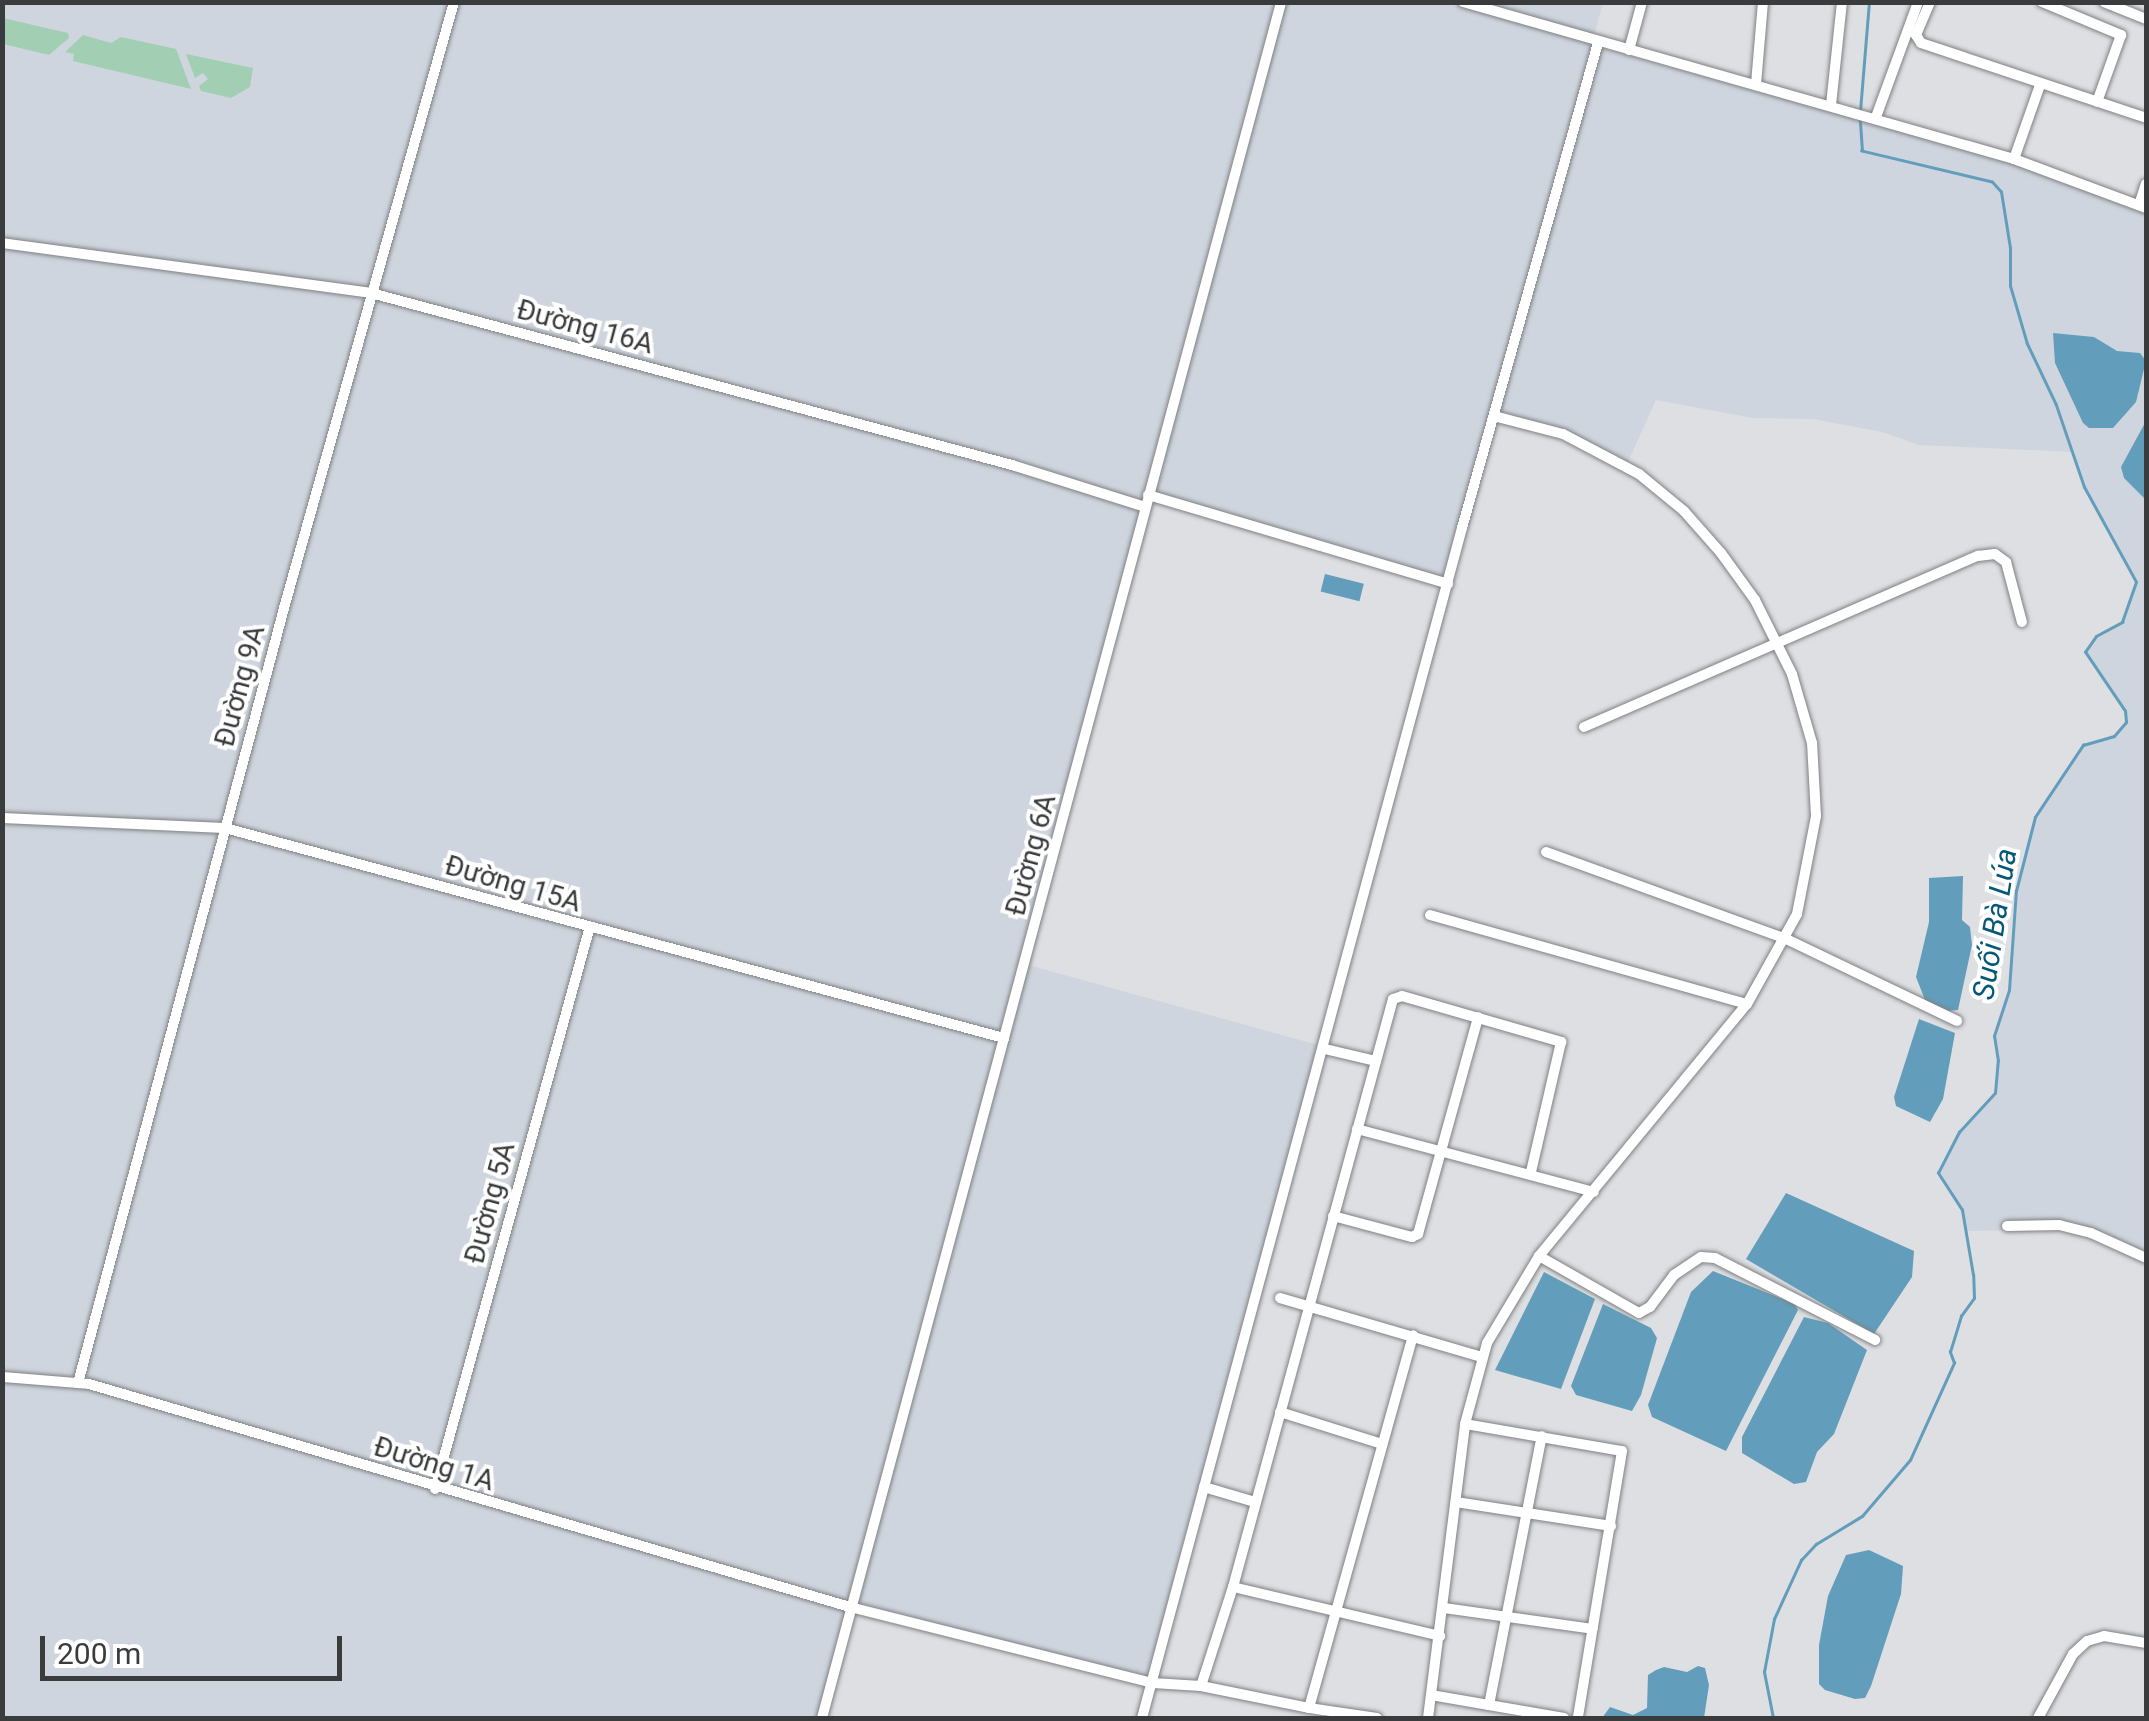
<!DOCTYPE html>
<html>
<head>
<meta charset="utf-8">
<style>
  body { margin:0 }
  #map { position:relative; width:2149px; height:1721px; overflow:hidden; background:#dedfe2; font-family:Roboto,sans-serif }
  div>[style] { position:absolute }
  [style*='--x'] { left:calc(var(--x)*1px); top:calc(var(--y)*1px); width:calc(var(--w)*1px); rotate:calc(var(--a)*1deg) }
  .built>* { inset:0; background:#cfd5de }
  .green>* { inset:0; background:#a2cfb4 }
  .water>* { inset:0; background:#629ebc; transform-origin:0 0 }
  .stream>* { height:2.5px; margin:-1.25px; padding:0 1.25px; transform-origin:1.25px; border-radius:1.25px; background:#629ebc }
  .roads { filter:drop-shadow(0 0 2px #7f8183) drop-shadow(0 0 2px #7f8183) }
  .minor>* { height:10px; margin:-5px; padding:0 5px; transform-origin:5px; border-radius:5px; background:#fff }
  span { translate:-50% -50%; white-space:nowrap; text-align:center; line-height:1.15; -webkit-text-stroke:8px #fff; paint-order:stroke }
  .street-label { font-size:28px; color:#3a3b3c }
  .water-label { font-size:30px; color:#075877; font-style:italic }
  .frame { position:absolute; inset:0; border:5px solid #3a3b3c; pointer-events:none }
  .scale { position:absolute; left:40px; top:1636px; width:302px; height:45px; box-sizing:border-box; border:5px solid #3a3b3c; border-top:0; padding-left:12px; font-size:30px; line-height:35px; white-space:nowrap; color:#3a3b3c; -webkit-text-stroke:8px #fff; paint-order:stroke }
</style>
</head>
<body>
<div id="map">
  <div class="built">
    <div style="clip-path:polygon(3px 3px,1603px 3px,1446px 579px,1146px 491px,1021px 963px,1322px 1046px,1150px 1679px,845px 1611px,818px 1718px,3px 1718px)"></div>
    <div style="clip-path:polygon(1600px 48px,2012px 162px,2146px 212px,2146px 1254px,2092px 1229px,1966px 1231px,1962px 1210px,1938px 1173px,1959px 1132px,1995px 1093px,1998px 1061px,1994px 1036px,2009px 990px,2016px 891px,2035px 817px,2083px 745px,2114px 736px,2126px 722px,2124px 711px,2085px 652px,2096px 636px,2122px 622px,2136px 582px,2084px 487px,2074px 452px,1919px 445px,1882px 432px,1813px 419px,1753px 418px,1656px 400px,1627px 464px,1498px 413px)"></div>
  </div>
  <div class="green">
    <div style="clip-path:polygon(3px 18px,68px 33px,69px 38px,49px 55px,3px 44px)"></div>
    <div style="clip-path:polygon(83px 35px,111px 43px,121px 37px,176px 49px,191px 89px,73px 61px,74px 54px,65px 52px)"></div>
    <div style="clip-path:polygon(186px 54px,253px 68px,250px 87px,231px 98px,201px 91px,199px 86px,208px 79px,203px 73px,195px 78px)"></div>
  </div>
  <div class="water">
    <div style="clip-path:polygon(2053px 333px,2094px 337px,2117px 351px,2140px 353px,2146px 361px,2136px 402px,2113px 428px,2089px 428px,2083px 423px,2055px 363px)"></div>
    <div style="clip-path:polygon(2146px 421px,2146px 500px,2124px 478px,2121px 467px)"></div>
    <div style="left:1325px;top:574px;width:40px;height:18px;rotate:14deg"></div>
    <div style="clip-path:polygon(1963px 876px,1962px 920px,1970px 927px,1972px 945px,1958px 1010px,1948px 1011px,1925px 1000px,1916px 977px,1929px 922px,1929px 878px)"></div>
    <div style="clip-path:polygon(1919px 1019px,1955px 1033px,1943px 1099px,1930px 1122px,1896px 1106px,1894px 1097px)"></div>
    <div style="clip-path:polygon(1786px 1193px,1914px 1251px,1912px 1277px,1874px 1334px,1746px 1259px)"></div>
    <div style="clip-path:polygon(1713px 1271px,1795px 1304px,1798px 1310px,1726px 1451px,1652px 1417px,1648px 1405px,1691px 1292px)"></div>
    <div style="clip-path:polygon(1544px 1272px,1595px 1299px,1561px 1389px,1495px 1370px)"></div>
    <div style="clip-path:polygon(1603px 1304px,1651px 1328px,1657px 1338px,1641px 1395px,1632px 1411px,1576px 1395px,1571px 1386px)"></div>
    <div style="clip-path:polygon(1804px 1317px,1828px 1323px,1867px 1350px,1834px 1434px,1817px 1452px,1806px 1482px,1794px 1484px,1742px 1453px,1742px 1437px)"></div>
    <div style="clip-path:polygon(1869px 1550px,1903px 1566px,1901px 1594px,1871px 1686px,1865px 1698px,1855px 1699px,1825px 1690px,1819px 1684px,1819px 1645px,1828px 1596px,1846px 1555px)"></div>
    <div style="clip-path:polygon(1698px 1666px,1705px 1668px,1709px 1685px,1704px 1718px,1602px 1718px,1610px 1707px,1633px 1715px,1647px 1708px,1648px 1675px,1656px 1670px,1664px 1667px,1687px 1672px)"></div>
  </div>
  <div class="stream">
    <div style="--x:1860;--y:111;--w:109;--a:-85.3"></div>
    <div style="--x:1773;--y:1718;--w:47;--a:-101.1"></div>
    <div style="--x:1764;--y:1672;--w:54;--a:-79.3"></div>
    <div style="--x:1774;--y:1619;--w:65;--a:-65.4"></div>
    <div style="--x:1801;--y:1560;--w:22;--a:-47"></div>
    <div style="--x:1816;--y:1544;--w:54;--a:-31.3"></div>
    <div style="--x:1862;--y:1516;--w:74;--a:-49.4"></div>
    <div style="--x:1910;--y:1460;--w:107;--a:-65.6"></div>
    <div style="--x:1954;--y:1363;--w:12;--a:-110"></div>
    <div style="--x:1950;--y:1352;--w:38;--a:-73"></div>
    <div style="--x:1961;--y:1316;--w:22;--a:-54"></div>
    <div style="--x:1974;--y:1298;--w:23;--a:-92"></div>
    <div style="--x:1973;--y:1275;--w:66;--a:-99.6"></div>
    <div style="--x:1962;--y:1210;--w:44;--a:-123"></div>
    <div style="--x:1938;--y:1173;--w:46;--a:-62.9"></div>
    <div style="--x:1959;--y:1132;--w:53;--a:-47.3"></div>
    <div style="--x:1995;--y:1093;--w:32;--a:-85"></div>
    <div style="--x:1998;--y:1061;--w:25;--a:-99"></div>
    <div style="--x:1994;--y:1036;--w:48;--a:-71.9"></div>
    <div style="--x:2009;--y:990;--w:99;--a:-86"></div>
    <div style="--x:2016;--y:891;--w:76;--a:-75.6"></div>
    <div style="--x:2035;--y:817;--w:87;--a:-56.3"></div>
    <div style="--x:2083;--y:745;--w:32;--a:-16"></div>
    <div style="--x:2114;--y:736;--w:18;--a:-49"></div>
    <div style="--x:2126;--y:722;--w:11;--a:-95"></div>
    <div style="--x:2125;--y:711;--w:71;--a:-124.1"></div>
    <div style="--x:2085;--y:652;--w:19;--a:-55"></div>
    <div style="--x:2096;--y:636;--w:30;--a:-28"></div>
    <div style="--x:2122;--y:622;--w:42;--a:-70.7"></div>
    <div style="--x:2136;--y:582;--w:108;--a:-118.7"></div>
    <div style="--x:2084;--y:487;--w:87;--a:-108.9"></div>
    <div style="--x:2056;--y:405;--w:68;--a:-115.4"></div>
    <div style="--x:2027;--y:344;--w:60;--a:-106.3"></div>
    <div style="--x:2010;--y:286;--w:38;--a:-90"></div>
    <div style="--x:2010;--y:248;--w:57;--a:-99.1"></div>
    <div style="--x:2001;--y:192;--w:13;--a:-132"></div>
    <div style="--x:1992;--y:182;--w:134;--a:-166.6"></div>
    <div style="--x:1862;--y:151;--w:32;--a:-94"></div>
  </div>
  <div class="roads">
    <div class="minor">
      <div style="--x:1463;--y:2;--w:573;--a:15.9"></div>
      <div style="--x:2014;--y:159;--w:141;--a:20.4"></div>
      <div style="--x:1930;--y:2;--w:36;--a:113"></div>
      <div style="--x:1916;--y:35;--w:9;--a:58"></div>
      <div style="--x:1921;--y:43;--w:237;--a:18.4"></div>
      <div style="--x:2042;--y:2;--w:86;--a:22.7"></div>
      <div style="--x:2121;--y:35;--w:71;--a:109.7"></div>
      <div style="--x:2104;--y:2;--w:45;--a:22"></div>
      <div style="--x:1629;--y:50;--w:50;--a:-74.8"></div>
      <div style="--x:1756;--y:84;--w:82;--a:-85.1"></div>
      <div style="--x:1831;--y:105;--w:104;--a:-83.9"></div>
      <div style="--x:1876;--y:117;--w:122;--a:-69.9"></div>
      <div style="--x:2014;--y:159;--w:78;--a:-70.6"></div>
      <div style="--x:2139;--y:205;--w:22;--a:-72"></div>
      <div style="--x:2;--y:243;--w:372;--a:7.7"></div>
      <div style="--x:371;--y:293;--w:664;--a:15.02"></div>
      <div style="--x:1012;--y:465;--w:139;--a:17.5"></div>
      <div style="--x:1148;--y:495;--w:313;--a:16.5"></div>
      <div style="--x:1584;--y:727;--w:430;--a:-23.5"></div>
      <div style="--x:1978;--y:556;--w:17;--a:-7"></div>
      <div style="--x:1995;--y:554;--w:14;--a:36"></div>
      <div style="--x:2006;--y:562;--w:62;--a:75.1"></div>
      <div style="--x:2;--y:818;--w:223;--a:2.6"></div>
      <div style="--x:225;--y:828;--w:807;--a:15.09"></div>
      <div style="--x:1546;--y:852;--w:253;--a:19.9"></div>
      <div style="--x:1784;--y:938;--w:192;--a:25.6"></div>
      <div style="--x:1430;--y:915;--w:329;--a:15.7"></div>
      <div style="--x:1325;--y:1049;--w:52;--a:13.2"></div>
      <div style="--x:1357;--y:1129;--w:245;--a:14.9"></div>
      <div style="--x:1333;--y:1216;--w:82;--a:14.9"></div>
      <div style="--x:1412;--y:1237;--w:7;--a:-27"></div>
      <div style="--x:1418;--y:1234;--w:225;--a:-74.5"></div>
      <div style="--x:2007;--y:1226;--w:52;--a:-1.1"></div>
      <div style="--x:2059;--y:1225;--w:33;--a:14"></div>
      <div style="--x:2091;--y:1233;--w:60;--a:24.4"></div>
      <div style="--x:1539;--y:1256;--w:115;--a:29.7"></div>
      <div style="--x:1639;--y:1313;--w:13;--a:-29"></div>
      <div style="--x:1650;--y:1307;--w:40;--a:-53"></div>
      <div style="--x:1674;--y:1275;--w:32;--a:-34"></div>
      <div style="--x:1701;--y:1257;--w:14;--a:4"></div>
      <div style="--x:1715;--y:1258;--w:180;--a:27.1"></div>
      <div style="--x:1280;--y:1298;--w:210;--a:16.3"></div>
      <div style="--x:2;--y:1377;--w:87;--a:4.6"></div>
      <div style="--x:89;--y:1384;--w:793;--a:16.33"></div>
      <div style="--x:850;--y:1607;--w:312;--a:14.1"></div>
      <div style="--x:1153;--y:1683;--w:48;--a:3.6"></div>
      <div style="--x:1201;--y:1686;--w:104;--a:-72.1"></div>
      <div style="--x:1233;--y:1587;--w:609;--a:-74.78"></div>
      <div style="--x:1393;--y:999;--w:9;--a:-18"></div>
      <div style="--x:1402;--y:996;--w:166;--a:16.1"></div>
      <div style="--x:1561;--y:1042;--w:133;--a:103"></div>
      <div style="--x:78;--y:1383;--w:802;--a:-75.11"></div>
      <div style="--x:284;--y:608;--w:629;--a:-74.33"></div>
      <div style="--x:1280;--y:1412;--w:107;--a:17.4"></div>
      <div style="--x:1465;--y:1424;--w:159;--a:9.8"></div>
      <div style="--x:1622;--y:1451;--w:271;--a:99.4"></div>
      <div style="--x:1204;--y:1487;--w:53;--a:16.4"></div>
      <div style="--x:435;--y:1489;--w:580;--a:-74.6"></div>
      <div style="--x:1456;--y:1502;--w:157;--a:8.8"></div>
      <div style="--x:1233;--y:1587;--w:213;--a:13.3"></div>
      <div style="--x:1444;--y:1608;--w:150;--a:8"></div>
      <div style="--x:1201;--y:1686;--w:110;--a:11.5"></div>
      <div style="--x:1431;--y:1695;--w:135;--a:9.8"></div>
      <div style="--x:1489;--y:1705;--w:274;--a:-78.9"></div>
      <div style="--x:822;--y:1718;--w:1776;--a:-75.02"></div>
      <div style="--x:1142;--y:1718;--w:1232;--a:-74.95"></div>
      <div style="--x:1462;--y:528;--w:504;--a:-74.34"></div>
      <div style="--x:1377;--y:1718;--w:69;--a:-171.6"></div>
      <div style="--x:1309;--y:1708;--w:387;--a:-74.4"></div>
      <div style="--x:1428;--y:1718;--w:296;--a:-82.8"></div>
      <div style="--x:1465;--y:1424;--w:84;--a:-74.8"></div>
      <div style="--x:1487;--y:1343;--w:101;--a:-59.1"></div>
      <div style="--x:1539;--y:1256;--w:327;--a:-50.5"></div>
      <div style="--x:1747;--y:1004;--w:103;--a:-60.9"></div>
      <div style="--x:1797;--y:914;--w:100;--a:-79"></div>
      <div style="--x:1816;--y:816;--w:73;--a:-93.1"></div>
      <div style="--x:1812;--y:743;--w:72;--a:-106.2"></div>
      <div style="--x:1792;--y:674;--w:83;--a:-116.6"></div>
      <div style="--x:1755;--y:600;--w:58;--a:-125.9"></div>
      <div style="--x:1721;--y:553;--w:56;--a:-131.4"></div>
      <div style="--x:1684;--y:511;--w:58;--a:-140.6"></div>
      <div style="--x:1639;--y:474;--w:86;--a:-152.2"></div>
      <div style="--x:1563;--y:434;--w:71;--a:-165.4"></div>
      <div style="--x:2038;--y:1718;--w:73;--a:-61.3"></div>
      <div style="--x:2073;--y:1654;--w:19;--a:-43"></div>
      <div style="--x:2087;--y:1641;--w:18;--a:-16"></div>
      <div style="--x:2104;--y:1636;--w:43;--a:9.5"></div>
    </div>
  </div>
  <div class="street-label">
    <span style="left:585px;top:327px;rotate:15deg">Đường 16A</span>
    <span style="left:240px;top:686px;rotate:-75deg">Đường 9A</span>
    <span style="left:1031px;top:855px;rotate:-75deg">Đường 6A</span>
    <span style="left:513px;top:884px;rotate:16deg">Đường 15A</span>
    <span style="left:490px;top:1203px;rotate:-75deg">Đường 5A</span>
    <span style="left:434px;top:1464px;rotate:17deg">Đường 1A</span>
  </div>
  <div class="water-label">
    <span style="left:1995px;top:924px;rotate:-81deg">Suối Bà Lúa</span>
  </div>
  <div class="frame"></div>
  <div class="scale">200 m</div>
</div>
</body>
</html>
